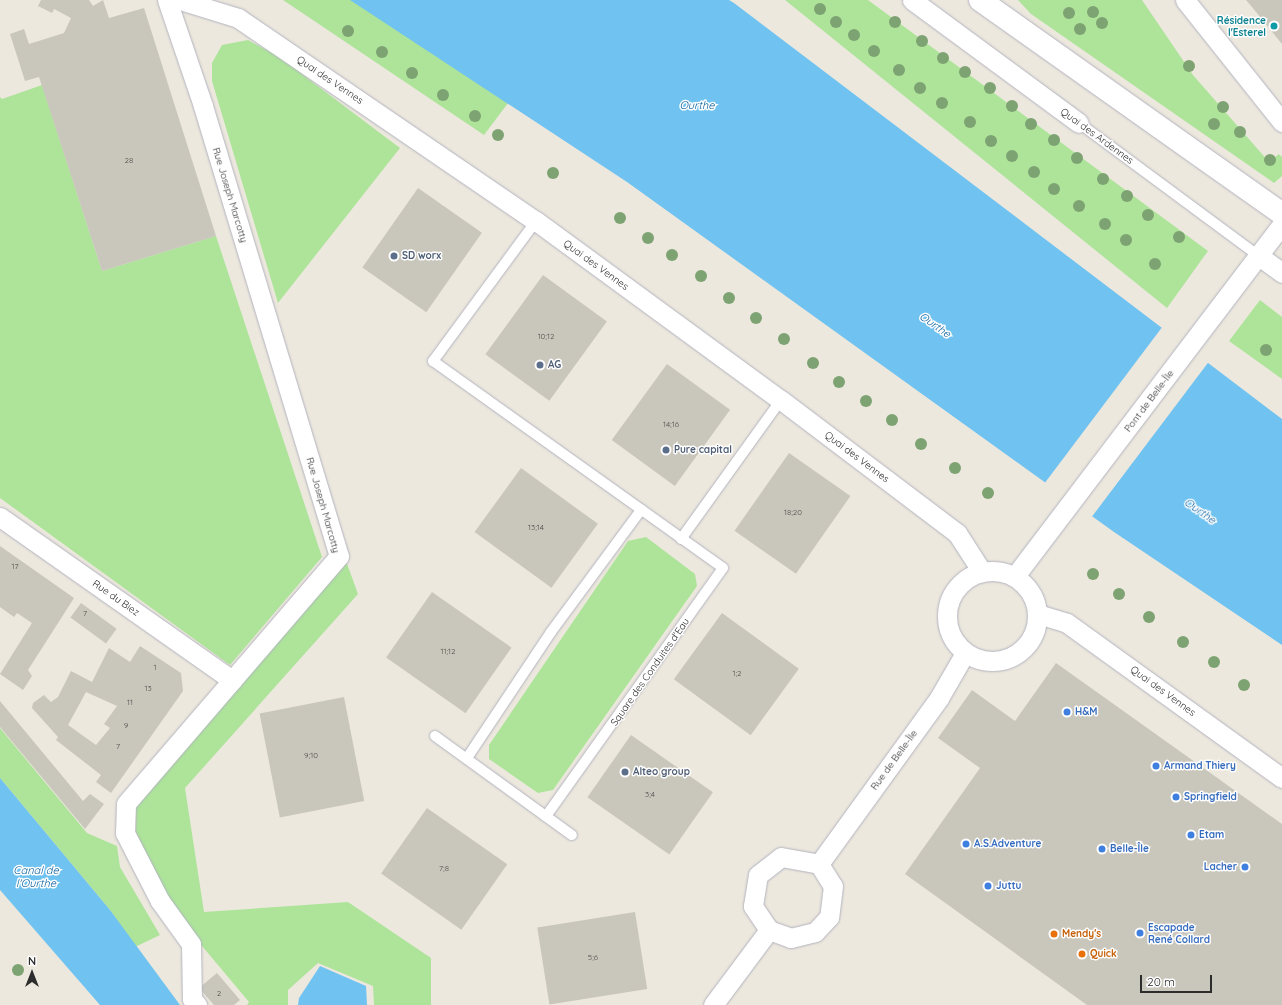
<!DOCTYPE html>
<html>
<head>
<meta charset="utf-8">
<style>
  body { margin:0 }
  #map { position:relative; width:1282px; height:1005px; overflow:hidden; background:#ede8de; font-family:Quicksand,sans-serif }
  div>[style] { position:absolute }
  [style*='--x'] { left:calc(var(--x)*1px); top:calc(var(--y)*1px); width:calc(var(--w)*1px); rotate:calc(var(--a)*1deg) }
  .green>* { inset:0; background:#ade49a }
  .water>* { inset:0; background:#70c3f0 }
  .pier>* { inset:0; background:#ede8de; transform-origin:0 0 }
  .building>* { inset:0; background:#c9c6bc; transform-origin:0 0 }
  .roads { filter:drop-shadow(0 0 1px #b2b3bf) drop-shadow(0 0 1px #b2b3bf) }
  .service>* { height:10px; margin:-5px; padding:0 5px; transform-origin:5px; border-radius:5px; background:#fff }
  .minor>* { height:19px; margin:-9.5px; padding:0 9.5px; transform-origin:9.5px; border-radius:9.5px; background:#fff }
  .minor>.ring { margin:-9.5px; padding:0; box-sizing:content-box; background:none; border:19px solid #fff; border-radius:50% }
  .secondary>* { height:22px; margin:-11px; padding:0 11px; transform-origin:11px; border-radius:11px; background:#fff }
  .trees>* { width:12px; height:12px; margin:-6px; border-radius:50%; background:#7ea372 }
  .dots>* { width:11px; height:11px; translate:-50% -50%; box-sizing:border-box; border:2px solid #fff; border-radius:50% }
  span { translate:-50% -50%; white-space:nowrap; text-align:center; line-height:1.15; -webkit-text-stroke:3px #fff; paint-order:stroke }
  .number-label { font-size:8px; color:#535250 }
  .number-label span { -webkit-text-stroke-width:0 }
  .culture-label { font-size:10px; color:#0d838f; font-weight:700 }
  .right { translate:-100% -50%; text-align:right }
  .street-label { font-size:10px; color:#2c2c2c }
  .service-label { font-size:10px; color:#4e5e75; font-weight:700 }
  .left { translate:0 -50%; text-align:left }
  .shop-label { font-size:10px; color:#366cbe; font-weight:700 }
  .food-label { font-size:10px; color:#c56008; font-weight:700 }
  .water-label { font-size:11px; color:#0c609f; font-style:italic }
  .north { position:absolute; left:12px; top:953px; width:40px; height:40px; -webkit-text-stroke:3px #fff; paint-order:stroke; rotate:0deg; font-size:11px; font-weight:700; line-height:16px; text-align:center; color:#2c2c2c }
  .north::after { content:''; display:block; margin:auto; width:14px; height:18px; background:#2c2c2c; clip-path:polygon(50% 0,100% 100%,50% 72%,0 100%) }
  .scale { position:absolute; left:1140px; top:975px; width:72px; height:18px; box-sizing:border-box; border:2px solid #2c2c2c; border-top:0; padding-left:5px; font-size:12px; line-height:14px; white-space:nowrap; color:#2c2c2c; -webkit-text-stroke:3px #fff; paint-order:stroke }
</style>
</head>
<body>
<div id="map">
  <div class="green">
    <div style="clip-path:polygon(283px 0,375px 0,515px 94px,484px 135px)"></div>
    <div style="clip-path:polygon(785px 0,868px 0,1208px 251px,1167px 308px)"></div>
    <div style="clip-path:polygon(1018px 0,1142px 0,1193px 75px,1269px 162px,1279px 154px,1282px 157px,1282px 176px,1274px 183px,1031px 14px)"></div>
    <div style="clip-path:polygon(248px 40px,279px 57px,400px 148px,278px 303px,212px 81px,212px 63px,222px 45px)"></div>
    <div style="clip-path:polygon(42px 85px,102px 271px,216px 236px,322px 557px,230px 665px,0 498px,0 97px,2px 99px)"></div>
    <div style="clip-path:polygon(1260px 300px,1282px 317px,1282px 379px,1229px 341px)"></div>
    <div style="clip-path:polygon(646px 537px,695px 574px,697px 586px,553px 790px,538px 793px,489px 759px,489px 745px,628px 541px)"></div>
    <div style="clip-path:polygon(346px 561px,358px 594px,185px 788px,204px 912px,348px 902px,431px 958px,431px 1005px,374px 1005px,373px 986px,318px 963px,288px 990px,288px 1005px,247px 1005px,249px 1002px,197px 940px,165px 896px,136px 833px,135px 806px)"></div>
    <div style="clip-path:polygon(0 728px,87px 833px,117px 846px,120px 867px,160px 935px,135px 947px,110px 910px,0 778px)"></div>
  </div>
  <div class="water">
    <div style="clip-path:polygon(350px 0,729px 0,734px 3px,1282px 419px,1282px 645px,1114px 532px,627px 182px)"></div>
    <div style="clip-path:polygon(0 778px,110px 910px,180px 1005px,100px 1005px,0 890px)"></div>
    <div style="clip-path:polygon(320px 966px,366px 986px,367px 1005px,298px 1005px,299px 998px)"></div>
  </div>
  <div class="pier">
    <div style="left:1163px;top:326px;width:58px;height:198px;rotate:37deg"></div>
  </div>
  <div class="building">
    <div style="clip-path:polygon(41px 0,89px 0,93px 6px,103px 0,109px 18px,144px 8px,216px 236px,102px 271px,39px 77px,25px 81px,10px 34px,24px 29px,29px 44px,64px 33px,71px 18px,54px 9px,52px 13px,38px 6px)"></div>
    <div style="clip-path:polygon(1246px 0,1282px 0,1282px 44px,1252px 7px)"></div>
    <div style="left:418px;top:188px;width:78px;height:97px;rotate:35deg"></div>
    <div style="left:543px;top:275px;width:79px;height:98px;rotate:36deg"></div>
    <div style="left:667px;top:364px;width:78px;height:94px;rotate:36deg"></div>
    <div style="left:789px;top:453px;width:75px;height:95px;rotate:35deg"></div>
    <div style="left:521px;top:468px;width:95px;height:79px;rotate:36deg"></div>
    <div style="clip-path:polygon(0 546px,74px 598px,28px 670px,32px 676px,23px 690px,0 674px,32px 623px,17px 613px,14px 617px,0 607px)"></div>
    <div style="left:432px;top:592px;width:97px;height:80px;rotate:35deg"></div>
    <div style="left:81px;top:603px;width:44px;height:18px;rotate:36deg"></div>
    <div style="left:722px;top:613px;width:95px;height:82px;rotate:36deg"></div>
    <div style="clip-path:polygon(evenodd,140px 646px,181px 673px,183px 691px,111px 793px,96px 782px,101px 775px,56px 740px,58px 737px,32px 708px,33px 703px,44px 695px,51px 702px,58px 697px,71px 671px,92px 682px,109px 648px,130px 662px,140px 646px,86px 692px,117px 706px,104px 724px,110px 728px,96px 745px,68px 725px,86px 692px)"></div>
    <div style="clip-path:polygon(1056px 663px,1282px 824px,1282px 1005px,1087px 1005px,905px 874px,980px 768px,938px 738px,972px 690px,1015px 721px)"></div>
    <div style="left:344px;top:697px;width:106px;height:86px;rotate:79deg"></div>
    <div style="clip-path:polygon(0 701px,83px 801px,90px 794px,104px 804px,85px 829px,0 727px)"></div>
    <div style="left:631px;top:735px;width:100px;height:76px;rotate:35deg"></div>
    <div style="left:427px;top:808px;width:98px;height:80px;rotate:35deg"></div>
    <div style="left:635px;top:912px;width:78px;height:99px;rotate:81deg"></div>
    <div style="clip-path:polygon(217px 973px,240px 1000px,234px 1005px,214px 1005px,199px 988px)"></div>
  </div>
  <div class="roads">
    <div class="service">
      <div style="--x:1079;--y:123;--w:224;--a:36.5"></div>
      <div style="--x:536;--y:221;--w:174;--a:126.3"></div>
      <div style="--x:433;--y:361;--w:356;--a:35.5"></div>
      <div style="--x:723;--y:568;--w:305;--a:125.5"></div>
      <div style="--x:681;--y:539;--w:171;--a:-54.3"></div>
      <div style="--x:435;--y:736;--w:169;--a:35.9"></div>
      <div style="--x:467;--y:758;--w:151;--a:-56.3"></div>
      <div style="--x:551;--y:632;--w:152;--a:-53.6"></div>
    </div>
    <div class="minor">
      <div style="--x:167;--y:0;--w:112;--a:71.2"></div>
      <div style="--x:203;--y:106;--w:470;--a:73.2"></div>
      <div style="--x:339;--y:556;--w:327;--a:130.7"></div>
      <div style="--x:126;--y:804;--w:29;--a:92"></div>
      <div style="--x:125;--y:833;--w:76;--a:62.8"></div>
      <div style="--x:160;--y:901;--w:53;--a:54.2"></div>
      <div style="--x:191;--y:944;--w:55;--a:89"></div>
      <div style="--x:192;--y:999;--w:8;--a:50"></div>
      <div style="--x:180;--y:0;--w:61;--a:17.2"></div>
      <div style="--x:238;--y:18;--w:361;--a:34.3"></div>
      <div style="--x:536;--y:221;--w:303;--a:36.2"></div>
      <div style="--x:781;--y:400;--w:221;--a:37.1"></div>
      <div style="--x:957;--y:533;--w:46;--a:57.3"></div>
      <div style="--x:912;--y:0;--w:207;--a:36.4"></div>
      <div style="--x:1185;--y:0;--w:156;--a:51.5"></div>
      <div style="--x:1259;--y:256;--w:29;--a:36"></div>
      <div style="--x:0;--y:517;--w:284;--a:35.1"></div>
      <div class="ring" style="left:947px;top:571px;width:71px;height:71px"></div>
      <div style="--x:1015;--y:576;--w:442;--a:-52.8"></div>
      <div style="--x:1038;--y:614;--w:30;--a:17"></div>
      <div style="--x:1067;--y:623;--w:265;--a:35.8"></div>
      <div style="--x:781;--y:857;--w:39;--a:10"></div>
      <div style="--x:819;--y:864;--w:26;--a:58"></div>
      <div style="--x:833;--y:886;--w:31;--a:97"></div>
      <div style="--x:829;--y:917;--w:21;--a:133"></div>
      <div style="--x:815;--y:932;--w:25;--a:166"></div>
      <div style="--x:791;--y:938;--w:23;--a:-160"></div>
      <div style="--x:769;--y:930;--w:29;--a:-124"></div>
      <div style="--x:753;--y:906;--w:31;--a:-81"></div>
      <div style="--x:758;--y:875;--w:29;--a:-38"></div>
      <div style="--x:819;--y:864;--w:205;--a:-54.1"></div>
      <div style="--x:939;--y:698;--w:52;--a:-60"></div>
      <div style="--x:713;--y:1005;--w:94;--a:-53.3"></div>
    </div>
    <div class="secondary">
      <div style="--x:980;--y:0;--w:370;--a:35.3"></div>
    </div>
  </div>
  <div class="trees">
    <div style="left:820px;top:9px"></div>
    <div style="left:1093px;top:12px"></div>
    <div style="left:1069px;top:13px"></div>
    <div style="left:836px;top:22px"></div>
    <div style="left:895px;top:22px"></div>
    <div style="left:1102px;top:23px"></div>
    <div style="left:1080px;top:29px"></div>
    <div style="left:348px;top:31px"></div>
    <div style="left:854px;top:35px"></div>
    <div style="left:922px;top:41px"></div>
    <div style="left:874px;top:51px"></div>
    <div style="left:382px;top:52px"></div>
    <div style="left:943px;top:58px"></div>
    <div style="left:1189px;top:66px"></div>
    <div style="left:899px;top:70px"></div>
    <div style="left:965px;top:72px"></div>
    <div style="left:412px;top:73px"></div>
    <div style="left:920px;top:88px"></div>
    <div style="left:990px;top:88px"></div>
    <div style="left:443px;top:95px"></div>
    <div style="left:942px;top:103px"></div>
    <div style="left:1012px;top:106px"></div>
    <div style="left:1223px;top:107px"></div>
    <div style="left:475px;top:116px"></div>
    <div style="left:970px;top:122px"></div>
    <div style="left:1031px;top:124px"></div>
    <div style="left:1214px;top:124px"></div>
    <div style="left:1240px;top:132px"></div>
    <div style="left:498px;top:135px"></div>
    <div style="left:1054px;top:140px"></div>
    <div style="left:991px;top:141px"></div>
    <div style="left:1012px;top:156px"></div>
    <div style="left:1077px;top:158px"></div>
    <div style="left:1270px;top:160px"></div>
    <div style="left:1034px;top:172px"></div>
    <div style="left:553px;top:173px"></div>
    <div style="left:1103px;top:179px"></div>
    <div style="left:1054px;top:189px"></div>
    <div style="left:1127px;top:196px"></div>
    <div style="left:1079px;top:206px"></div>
    <div style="left:1148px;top:215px"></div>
    <div style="left:620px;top:218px"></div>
    <div style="left:1105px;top:224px"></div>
    <div style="left:1179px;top:237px"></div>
    <div style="left:648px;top:238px"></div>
    <div style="left:1126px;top:240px"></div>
    <div style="left:672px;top:255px"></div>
    <div style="left:1155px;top:264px"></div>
    <div style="left:701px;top:276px"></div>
    <div style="left:729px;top:298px"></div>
    <div style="left:756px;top:318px"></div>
    <div style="left:784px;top:339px"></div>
    <div style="left:1266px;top:350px"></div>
    <div style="left:813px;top:363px"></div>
    <div style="left:839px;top:382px"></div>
    <div style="left:866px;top:401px"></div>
    <div style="left:892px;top:420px"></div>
    <div style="left:921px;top:444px"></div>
    <div style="left:955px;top:468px"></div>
    <div style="left:988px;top:493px"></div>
    <div style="left:1093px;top:574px"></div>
    <div style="left:1119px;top:594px"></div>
    <div style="left:1149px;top:617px"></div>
    <div style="left:1183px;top:642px"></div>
    <div style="left:1214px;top:662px"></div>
    <div style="left:1244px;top:685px"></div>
    <div style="left:18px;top:970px"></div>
  </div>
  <div class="dots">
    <div style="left:1274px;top:26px;background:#0f9aa8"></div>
    <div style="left:394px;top:256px;background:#5c6f8a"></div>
    <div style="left:540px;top:365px;background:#5c6f8a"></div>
    <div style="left:666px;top:450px;background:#5c6f8a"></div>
    <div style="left:1067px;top:712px;background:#3f7fe0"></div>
    <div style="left:1156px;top:766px;background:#3f7fe0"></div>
    <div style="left:625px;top:772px;background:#5c6f8a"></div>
    <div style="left:1176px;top:797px;background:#3f7fe0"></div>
    <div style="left:1191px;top:835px;background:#3f7fe0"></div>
    <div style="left:966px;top:844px;background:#3f7fe0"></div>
    <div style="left:1102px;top:849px;background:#3f7fe0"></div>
    <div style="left:1245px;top:867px;background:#3f7fe0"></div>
    <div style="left:988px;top:886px;background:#3f7fe0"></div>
    <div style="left:1140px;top:933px;background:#3f7fe0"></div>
    <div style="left:1054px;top:934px;background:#e8710a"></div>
    <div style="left:1082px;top:954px;background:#e8710a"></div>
  </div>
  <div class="number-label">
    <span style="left:129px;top:161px">28</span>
    <span style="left:546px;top:337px">10;12</span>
    <span style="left:671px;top:425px">14;16</span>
    <span style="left:793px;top:513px">18;20</span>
    <span style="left:536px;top:528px">13;14</span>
    <span style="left:15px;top:567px">17</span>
    <span style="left:85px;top:614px">7</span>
    <span style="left:448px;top:652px">11;12</span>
    <span style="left:155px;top:668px">1</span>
    <span style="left:737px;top:674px">1;2</span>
    <span style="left:148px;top:689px">13</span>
    <span style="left:130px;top:703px">11</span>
    <span style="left:126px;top:726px">9</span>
    <span style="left:118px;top:747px">7</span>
    <span style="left:311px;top:756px">9;10</span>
    <span style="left:650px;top:795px">3;4</span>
    <span style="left:444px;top:869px">7;8</span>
    <span style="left:593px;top:958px">5;6</span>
    <span style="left:219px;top:994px">2</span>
  </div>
  <div class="culture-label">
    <span class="right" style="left:1266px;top:26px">Résidence<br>l'Esterel</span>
  </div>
  <div class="street-label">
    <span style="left:330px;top:80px;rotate:34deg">Quai des Vennes</span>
    <span style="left:1097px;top:136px;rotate:36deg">Quai des Ardennes</span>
    <span style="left:230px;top:195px;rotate:73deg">Rue Joseph Marcotty</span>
    <span style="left:596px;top:265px;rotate:36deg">Quai des Vennes</span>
    <span style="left:1149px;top:401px;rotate:-53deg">Pont de Belle-Île</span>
    <span style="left:857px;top:457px;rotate:37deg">Quai des Vennes</span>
    <span style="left:323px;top:505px;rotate:74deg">Rue Joseph Marcotty</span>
    <span style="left:116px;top:598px;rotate:35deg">Rue du Biez</span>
    <span style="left:650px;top:672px;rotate:-55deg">Square des Conduites d'Eau</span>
    <span style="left:1163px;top:691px;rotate:36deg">Quai des Vennes</span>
    <span style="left:894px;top:760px;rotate:-54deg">Rue de Belle-Île</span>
  </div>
  <div class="service-label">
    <span class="left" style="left:402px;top:256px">SD worx</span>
    <span class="left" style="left:548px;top:365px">AG</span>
    <span class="left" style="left:674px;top:450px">Pure capital</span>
    <span class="left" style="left:633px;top:772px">Alteo group</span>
  </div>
  <div class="shop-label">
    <span class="left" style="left:1075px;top:712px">H&amp;M</span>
    <span class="left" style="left:1164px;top:766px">Armand Thiery</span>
    <span class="left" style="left:1184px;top:797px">Springfield</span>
    <span class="left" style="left:1199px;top:835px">Etam</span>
    <span class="left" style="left:974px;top:844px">A.S.Adventure</span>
    <span class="left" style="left:1110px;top:849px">Belle-Île</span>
    <span class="right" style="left:1237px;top:867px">Lacher</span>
    <span class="left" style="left:996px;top:886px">Juttu</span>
    <span class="left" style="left:1148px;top:933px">Escapade<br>René Collard</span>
  </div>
  <div class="food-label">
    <span class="left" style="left:1062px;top:934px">Mendy's</span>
    <span class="left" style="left:1090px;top:954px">Quick</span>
  </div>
  <div class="water-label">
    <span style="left:697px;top:105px">Ourthe</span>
    <span style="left:935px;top:325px;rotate:35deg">Ourthe</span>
    <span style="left:1200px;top:511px;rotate:35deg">Ourthe</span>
    <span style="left:36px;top:877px">Canal de<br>l'Ourthe</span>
  </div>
  <div class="north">N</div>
  <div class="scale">20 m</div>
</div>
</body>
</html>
